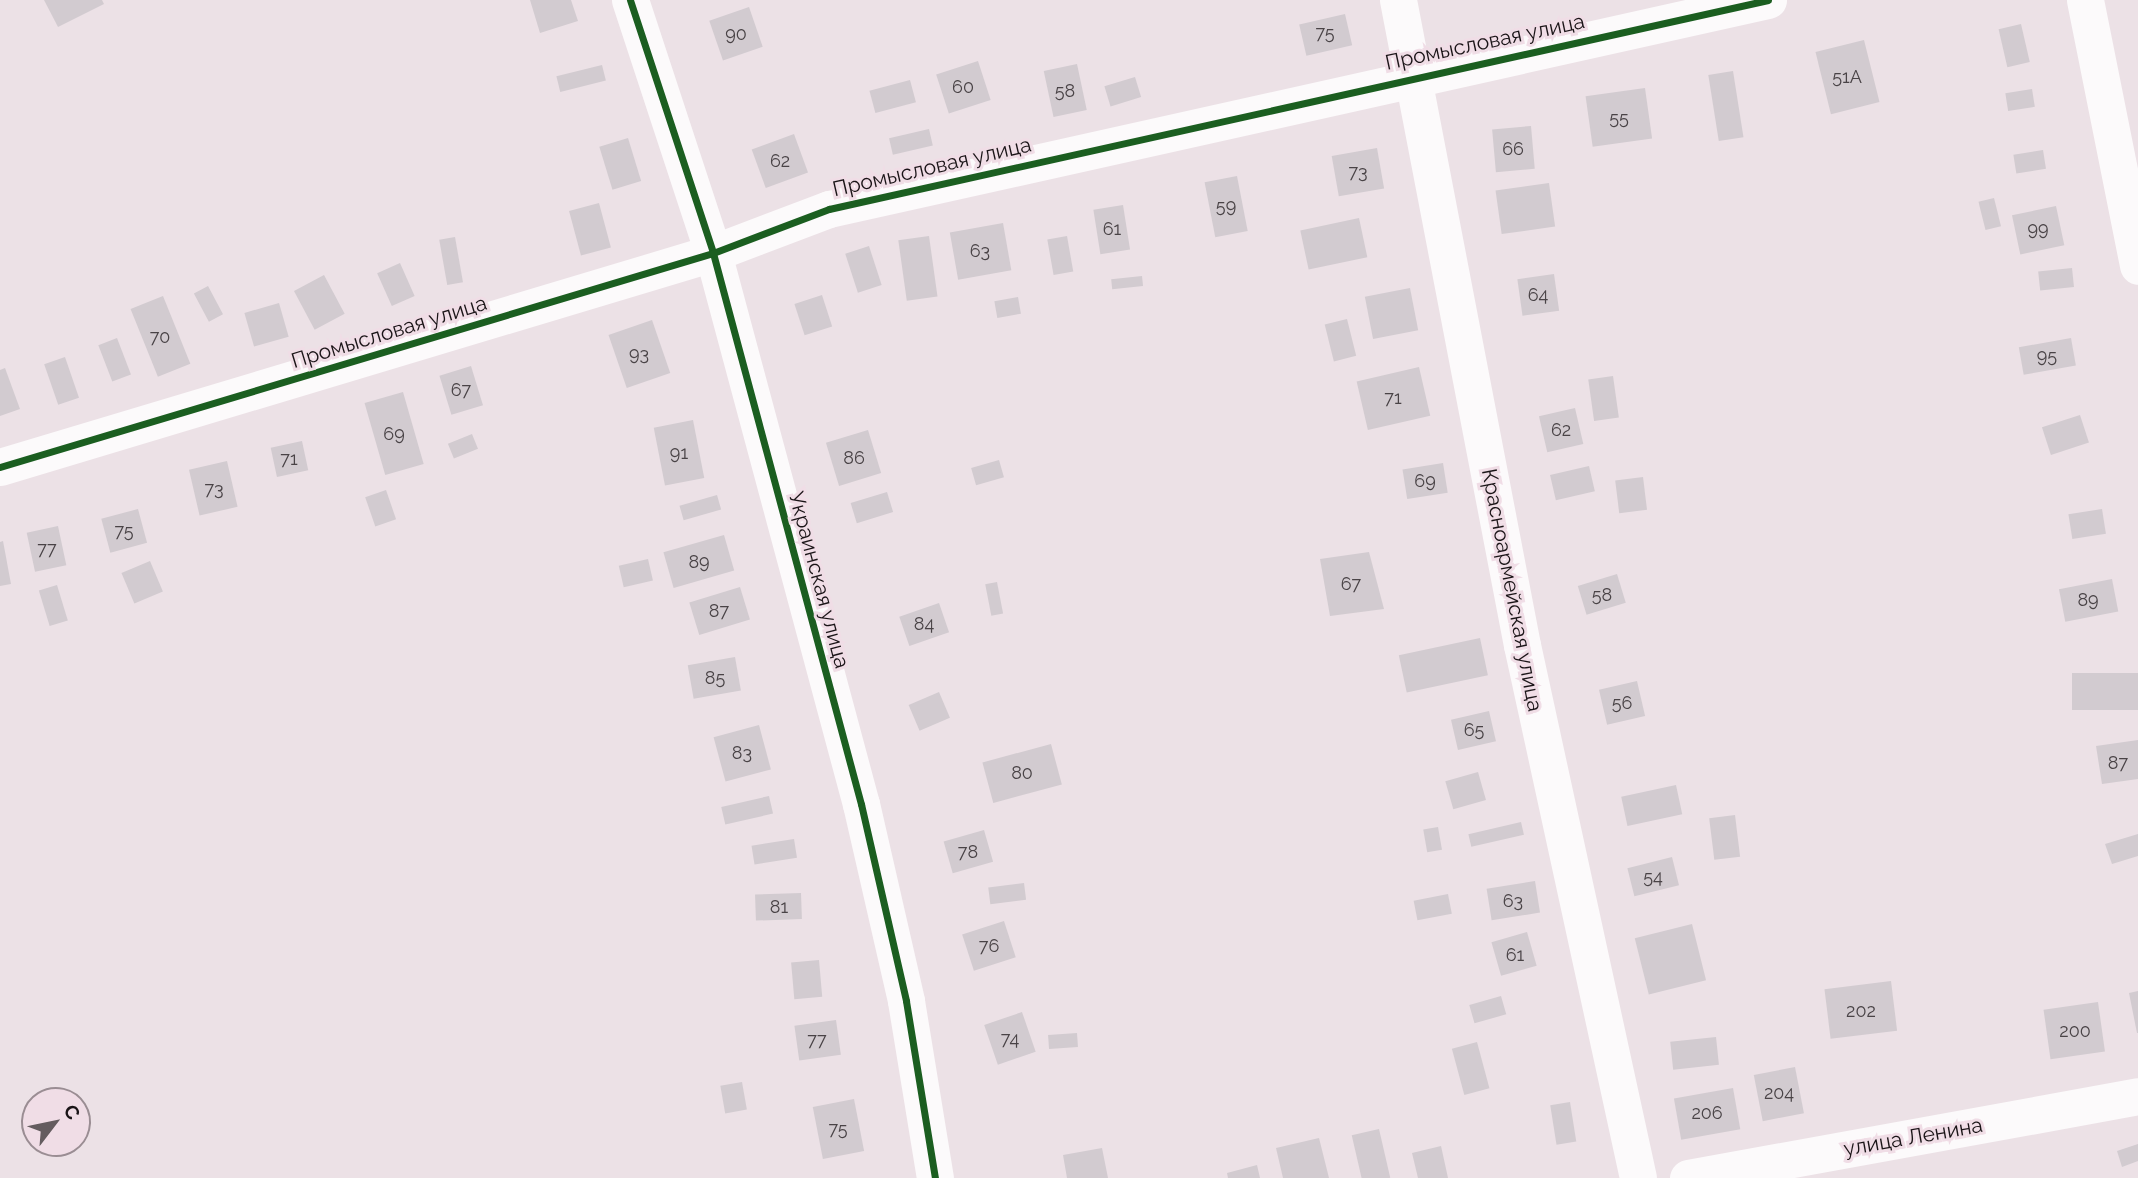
<!DOCTYPE html>
<html>
<head>
<meta charset="utf-8">
<style>
  body { margin:0 }
  #map { position:relative; width:2138px; height:1178px; overflow:hidden; background:#ece1e6; font-family:Raleway,sans-serif }
  div>[style] { position:absolute }
  [style*='--x'] { left:calc(var(--x)*1px); top:calc(var(--y)*1px); width:calc(var(--w)*1px); rotate:calc(var(--a)*1deg) }
  .building>* { inset:0; background:#d2cbd0; transform-origin:0 0 }
  .minor>* { height:37px; margin:-18.5px; padding:0 18.5px; transform-origin:18.5px; border-radius:18.5px; background:#fcfafb }
  .cycleway>* { height:7px; margin:-3.5px; padding:0 3.5px; transform-origin:3.5px; border-radius:3.5px; background:#1b5e20 }
  span { translate:-50% -50%; white-space:nowrap; text-align:center; line-height:1.15; -webkit-text-stroke:6px #f0dde6; paint-order:stroke }
  .number-label { font-size:18px; color:#494346 }
  .number-label span { -webkit-text-stroke-width:0 }
  .street-label { font-size:21px; color:#1a1417 }
  .north { position:absolute; left:21px; top:1087px; width:70px; height:70px; box-sizing:border-box; background:#f0dde6; border:2px solid #9a8d93; border-radius:50%; rotate:58deg; font-size:19px; font-weight:700; line-height:28px; text-align:center; color:#1a1417 }
  .north::after { content:''; display:block; margin:auto; width:24px; height:32px; background:#645c5f; clip-path:polygon(50% 0,100% 100%,50% 72%,0 100%) }
</style>
</head>
<body>
<div id="map">
  <div class="building">
    <div style="clip-path:polygon(44px 0,102px 0,104px 4px,58px 27px)"></div>
    <div style="clip-path:polygon(530px 0,571px 0,578px 21px,540px 33px)"></div>
    <div style="left:749px;top:7px;width:42px;height:42px;rotate:71deg"></div>
    <div style="left:1345px;top:14px;width:32px;height:47px;rotate:77deg"></div>
    <div style="left:2021px;top:24px;width:39px;height:23px;rotate:77deg"></div>
    <div style="left:1864px;top:40px;width:64px;height:50px;rotate:76deg"></div>
    <div style="left:978px;top:61px;width:41px;height:44px;rotate:72deg"></div>
    <div style="left:1077px;top:64px;width:47px;height:34px;rotate:78deg"></div>
    <div style="left:602px;top:65px;width:16px;height:47px;rotate:76deg"></div>
    <div style="left:1733px;top:71px;width:67px;height:25px;rotate:81deg"></div>
    <div style="left:1135px;top:77px;width:21px;height:32px;rotate:73deg"></div>
    <div style="left:910px;top:80px;width:23px;height:42px;rotate:75deg"></div>
    <div style="left:1645px;top:88px;width:51px;height:60px;rotate:82deg"></div>
    <div style="left:2032px;top:89px;width:18px;height:27px;rotate:81deg"></div>
    <div style="left:1531px;top:126px;width:43px;height:39px;rotate:85deg"></div>
    <div style="left:929px;top:129px;width:17px;height:41px;rotate:77deg"></div>
    <div style="left:794px;top:134px;width:41px;height:45px;rotate:70deg"></div>
    <div style="left:628px;top:138px;width:45px;height:30px;rotate:73deg"></div>
    <div style="left:1377px;top:148px;width:41px;height:46px;rotate:80deg"></div>
    <div style="left:2043px;top:150px;width:19px;height:30px;rotate:81deg"></div>
    <div style="left:1237px;top:176px;width:56px;height:33px;rotate:79deg"></div>
    <div style="left:1549px;top:183px;width:44px;height:54px;rotate:82deg"></div>
    <div style="left:1994px;top:198px;width:29px;height:16px;rotate:76deg"></div>
    <div style="left:599px;top:203px;width:46px;height:31px;rotate:75deg"></div>
    <div style="left:1123px;top:205px;width:45px;height:30px;rotate:81deg"></div>
    <div style="left:2056px;top:206px;width:40px;height:45px;rotate:78deg"></div>
    <div style="left:1359px;top:218px;width:40px;height:60px;rotate:78deg"></div>
    <div style="left:1003px;top:223px;width:48px;height:54px;rotate:80deg"></div>
    <div style="left:929px;top:236px;width:61px;height:31px;rotate:82deg"></div>
    <div style="left:1067px;top:236px;width:36px;height:20px;rotate:80deg"></div>
    <div style="left:455px;top:237px;width:46px;height:16px;rotate:80deg"></div>
    <div style="left:869px;top:246px;width:41px;height:25px;rotate:72deg"></div>
    <div style="left:400px;top:263px;width:36px;height:25px;rotate:66deg"></div>
    <div style="left:2072px;top:268px;width:19px;height:34px;rotate:84deg"></div>
    <div style="left:1554px;top:274px;width:37px;height:37px;rotate:82deg"></div>
    <div style="left:324px;top:275px;width:44px;height:34px;rotate:62deg"></div>
    <div style="left:1142px;top:276px;width:10px;height:31px;rotate:84deg"></div>
    <div style="left:208px;top:286px;width:32px;height:16px;rotate:62deg"></div>
    <div style="left:1410px;top:288px;width:43px;height:46px;rotate:79deg"></div>
    <div style="left:822px;top:295px;width:33px;height:29px;rotate:72deg"></div>
    <div style="left:163px;top:296px;width:73px;height:35px;rotate:68deg"></div>
    <div style="left:1018px;top:297px;width:17px;height:24px;rotate:80deg"></div>
    <div style="left:279px;top:303px;width:35px;height:36px;rotate:74deg"></div>
    <div style="left:1347px;top:319px;width:38px;height:23px;rotate:76deg"></div>
    <div style="left:652px;top:320px;width:56px;height:46px;rotate:71deg"></div>
    <div style="left:117px;top:338px;width:39px;height:20px;rotate:69deg"></div>
    <div style="left:2071px;top:338px;width:28px;height:53px;rotate:80deg"></div>
    <div style="left:65px;top:357px;width:43px;height:22px;rotate:71deg"></div>
    <div style="left:471px;top:366px;width:41px;height:33px;rotate:73deg"></div>
    <div style="left:1419px;top:367px;width:50px;height:64px;rotate:77deg"></div>
    <div style="clip-path:polygon(5px 368px,20px 409px,0 416px,0 370px)"></div>
    <div style="left:1613px;top:376px;width:42px;height:25px;rotate:82deg"></div>
    <div style="left:403px;top:392px;width:75px;height:40px;rotate:74deg"></div>
    <div style="left:1575px;top:408px;width:37px;height:37px;rotate:77deg"></div>
    <div style="left:2080px;top:415px;width:29px;height:40px;rotate:72deg"></div>
    <div style="left:693px;top:420px;width:59px;height:40px;rotate:79deg"></div>
    <div style="left:868px;top:430px;width:45px;height:44px;rotate:73deg"></div>
    <div style="left:472px;top:434px;width:16px;height:26px;rotate:68deg"></div>
    <div style="left:302px;top:441px;width:30px;height:32px;rotate:78deg"></div>
    <div style="left:999px;top:460px;width:18px;height:29px;rotate:74deg"></div>
    <div style="left:227px;top:461px;width:47px;height:39px;rotate:77deg"></div>
    <div style="left:1443px;top:463px;width:30px;height:41px;rotate:81deg"></div>
    <div style="left:1589px;top:466px;width:26px;height:40px;rotate:77deg"></div>
    <div style="left:1643px;top:477px;width:33px;height:28px;rotate:83deg"></div>
    <div style="left:386px;top:490px;width:31px;height:22px;rotate:71deg"></div>
    <div style="left:887px;top:492px;width:21px;height:38px;rotate:73deg"></div>
    <div style="left:717px;top:495px;width:15px;height:39px;rotate:74deg"></div>
    <div style="left:138px;top:509px;width:35px;height:38px;rotate:75deg"></div>
    <div style="left:2102px;top:509px;width:25px;height:34px;rotate:81deg"></div>
    <div style="left:58px;top:526px;width:40px;height:32px;rotate:78deg"></div>
    <div style="left:724px;top:535px;width:37px;height:63px;rotate:74deg"></div>
    <div style="clip-path:polygon(3px 541px,11px 584px,0 586px,0 542px)"></div>
    <div style="clip-path:polygon(1369px 552px,1384px 609px,1330px 616px,1320px 559px)"></div>
    <div style="left:648px;top:559px;width:22px;height:30px;rotate:77deg"></div>
    <div style="left:150px;top:561px;width:33px;height:31px;rotate:67deg"></div>
    <div style="left:1617px;top:574px;width:30px;height:41px;rotate:73deg"></div>
    <div style="left:2112px;top:579px;width:33px;height:54px;rotate:79deg"></div>
    <div style="left:997px;top:582px;width:32px;height:12px;rotate:79deg"></div>
    <div style="left:57px;top:585px;width:37px;height:19px;rotate:73deg"></div>
    <div style="left:740px;top:587px;width:34px;height:53px;rotate:73deg"></div>
    <div style="left:939px;top:603px;width:31px;height:42px;rotate:71deg"></div>
    <div style="left:1480px;top:638px;width:38px;height:83px;rotate:78deg"></div>
    <div style="left:735px;top:657px;width:34px;height:48px;rotate:80deg"></div>
    <div style="left:2138px;top:673px;width:37px;height:66px;rotate:90deg"></div>
    <div style="left:1637px;top:681px;width:36px;height:39px;rotate:77deg"></div>
    <div style="left:939px;top:692px;width:28px;height:33px;rotate:67deg"></div>
    <div style="left:1489px;top:711px;width:31px;height:39px;rotate:77deg"></div>
    <div style="left:759px;top:725px;width:46px;height:47px;rotate:75deg"></div>
    <div style="clip-path:polygon(2138px 740px,2138px 779px,2102px 784px,2096px 746px)"></div>
    <div style="left:1051px;top:744px;width:42px;height:71px;rotate:75deg"></div>
    <div style="left:1478px;top:772px;width:29px;height:34px;rotate:74deg"></div>
    <div style="left:1676px;top:785px;width:30px;height:56px;rotate:78deg"></div>
    <div style="left:769px;top:796px;width:18px;height:49px;rotate:77deg"></div>
    <div style="left:1735px;top:815px;width:42px;height:26px;rotate:83deg"></div>
    <div style="left:1521px;top:822px;width:13px;height:54px;rotate:77deg"></div>
    <div style="left:1438px;top:827px;width:23px;height:15px;rotate:80deg"></div>
    <div style="left:984px;top:830px;width:33px;height:42px;rotate:74deg"></div>
    <div style="clip-path:polygon(2138px 834px,2138px 856px,2112px 864px,2105px 844px)"></div>
    <div style="left:794px;top:839px;width:19px;height:43px;rotate:81deg"></div>
    <div style="left:1672px;top:857px;width:29px;height:46px;rotate:76deg"></div>
    <div style="left:1535px;top:881px;width:32px;height:49px;rotate:81deg"></div>
    <div style="left:1024px;top:883px;width:17px;height:36px;rotate:83deg"></div>
    <div style="left:801px;top:893px;width:26px;height:46px;rotate:88deg"></div>
    <div style="left:1448px;top:894px;width:20px;height:35px;rotate:79deg"></div>
    <div style="left:1004px;top:921px;width:38px;height:44px;rotate:72deg"></div>
    <div style="left:1692px;top:924px;width:58px;height:59px;rotate:76deg"></div>
    <div style="left:1527px;top:932px;width:35px;height:37px;rotate:74deg"></div>
    <div style="left:819px;top:960px;width:37px;height:28px;rotate:85deg"></div>
    <div style="left:1891px;top:981px;width:50px;height:67px;rotate:83deg"></div>
    <div style="clip-path:polygon(2138px 991px,2138px 1033px,2137px 1033px,2129px 993px)"></div>
    <div style="left:1501px;top:996px;width:19px;height:33px;rotate:74deg"></div>
    <div style="left:2098px;top:1002px;width:50px;height:55px;rotate:82deg"></div>
    <div style="left:1022px;top:1012px;width:42px;height:40px;rotate:71deg"></div>
    <div style="left:836px;top:1020px;width:35px;height:42px;rotate:82deg"></div>
    <div style="left:1077px;top:1033px;width:14px;height:29px;rotate:86deg"></div>
    <div style="left:1716px;top:1037px;width:28px;height:46px;rotate:84deg"></div>
    <div style="left:1477px;top:1042px;width:48px;height:26px;rotate:75deg"></div>
    <div style="left:1795px;top:1067px;width:47px;height:42px;rotate:79deg"></div>
    <div style="left:742px;top:1082px;width:28px;height:22px;rotate:80deg"></div>
    <div style="left:1733px;top:1088px;width:42px;height:60px;rotate:80deg"></div>
    <div style="left:854px;top:1099px;width:53px;height:42px;rotate:79deg"></div>
    <div style="left:1570px;top:1102px;width:40px;height:20px;rotate:81deg"></div>
    <div style="left:1379px;top:1129px;width:50px;height:28px;rotate:77deg"></div>
    <div style="clip-path:polygon(1319px 1138px,1329px 1178px,1283px 1178px,1276px 1148px)"></div>
    <div style="clip-path:polygon(2138px 1144px,2138px 1161px,2122px 1167px,2117px 1151px)"></div>
    <div style="clip-path:polygon(1441px 1146px,1448px 1178px,1418px 1178px,1412px 1153px)"></div>
    <div style="clip-path:polygon(1102px 1148px,1108px 1178px,1067px 1178px,1063px 1155px)"></div>
    <div style="clip-path:polygon(1257px 1165px,1260px 1178px,1228px 1178px,1227px 1173px)"></div>
  </div>
  <div class="minor">
    <div style="--x:630;--y:0;--w:266;--a:71.8"></div>
    <div style="--x:713;--y:253;--w:571;--a:74.97"></div>
    <div style="--x:861;--y:804;--w:202;--a:77.1"></div>
    <div style="--x:906;--y:1001;--w:179;--a:80.7"></div>
    <div style="--x:1398;--y:0;--w:657;--a:79.12"></div>
    <div style="--x:1522;--y:645;--w:545;--a:77.72"></div>
    <div style="--x:2085;--y:0;--w:271;--a:78.7"></div>
    <div style="--x:0;--y:467;--w:744;--a:-16.71"></div>
    <div style="--x:713;--y:253;--w:124;--a:-20.8"></div>
    <div style="--x:829;--y:209;--w:962;--a:-12.55"></div>
    <div style="--x:1688;--y:1178;--w:457;--a:-10.3"></div>
  </div>
  <div class="cycleway">
    <div style="--x:630;--y:0;--w:266;--a:71.8"></div>
    <div style="--x:713;--y:253;--w:571;--a:74.97"></div>
    <div style="--x:861;--y:804;--w:202;--a:77.1"></div>
    <div style="--x:906;--y:1001;--w:179;--a:80.7"></div>
    <div style="--x:0;--y:467;--w:744;--a:-16.71"></div>
    <div style="--x:713;--y:253;--w:124;--a:-20.8"></div>
    <div style="--x:829;--y:209;--w:962;--a:-12.55"></div>
  </div>
  <div class="number-label">
    <span style="left:1325px;top:33px">75</span>
    <span style="left:736px;top:34px">90</span>
    <span style="left:1847px;top:77px">51А</span>
    <span style="left:963px;top:87px">60</span>
    <span style="left:1065px;top:91px">58</span>
    <span style="left:1619px;top:118px">55</span>
    <span style="left:1513px;top:149px">66</span>
    <span style="left:780px;top:161px">62</span>
    <span style="left:1358px;top:172px">73</span>
    <span style="left:1226px;top:206px">59</span>
    <span style="left:1112px;top:229px">61</span>
    <span style="left:2038px;top:229px">99</span>
    <span style="left:980px;top:251px">63</span>
    <span style="left:1538px;top:295px">64</span>
    <span style="left:160px;top:337px">70</span>
    <span style="left:639px;top:354px">93</span>
    <span style="left:2047px;top:356px">95</span>
    <span style="left:461px;top:390px">67</span>
    <span style="left:1393px;top:398px">71</span>
    <span style="left:1561px;top:430px">62</span>
    <span style="left:394px;top:434px">69</span>
    <span style="left:679px;top:453px">91</span>
    <span style="left:854px;top:458px">86</span>
    <span style="left:289px;top:459px">71</span>
    <span style="left:1425px;top:481px">69</span>
    <span style="left:214px;top:489px">73</span>
    <span style="left:124px;top:531px">75</span>
    <span style="left:47px;top:549px">77</span>
    <span style="left:699px;top:562px">89</span>
    <span style="left:1351px;top:584px">67</span>
    <span style="left:1602px;top:595px">58</span>
    <span style="left:2088px;top:600px">89</span>
    <span style="left:719px;top:611px">87</span>
    <span style="left:924px;top:624px">84</span>
    <span style="left:715px;top:678px">85</span>
    <span style="left:1622px;top:703px">56</span>
    <span style="left:1474px;top:730px">65</span>
    <span style="left:742px;top:753px">83</span>
    <span style="left:2118px;top:763px">87</span>
    <span style="left:1022px;top:773px">80</span>
    <span style="left:968px;top:852px">78</span>
    <span style="left:1653px;top:877px">54</span>
    <span style="left:1513px;top:901px">63</span>
    <span style="left:779px;top:907px">81</span>
    <span style="left:989px;top:946px">76</span>
    <span style="left:1515px;top:955px">61</span>
    <span style="left:1861px;top:1011px">202</span>
    <span style="left:2075px;top:1031px">200</span>
    <span style="left:1010px;top:1039px">74</span>
    <span style="left:817px;top:1040px">77</span>
    <span style="left:1779px;top:1093px">204</span>
    <span style="left:1707px;top:1113px">206</span>
    <span style="left:838px;top:1129px">75</span>
  </div>
  <div class="street-label">
    <span style="left:1485px;top:42px;rotate:-12deg">Промысловая улица</span>
    <span style="left:932px;top:167px;rotate:-13deg">Промысловая улица</span>
    <span style="left:389px;top:332px;rotate:-17deg">Промысловая улица</span>
    <span style="left:819px;top:580px;rotate:75deg">Украинская улица</span>
    <span style="left:1512px;top:590px;rotate:79deg">Красноармейская улица</span>
    <span style="left:1913px;top:1137px;rotate:-10deg">улица Ленина</span>
  </div>
  <div class="north">С</div>
</div>
</body>
</html>
